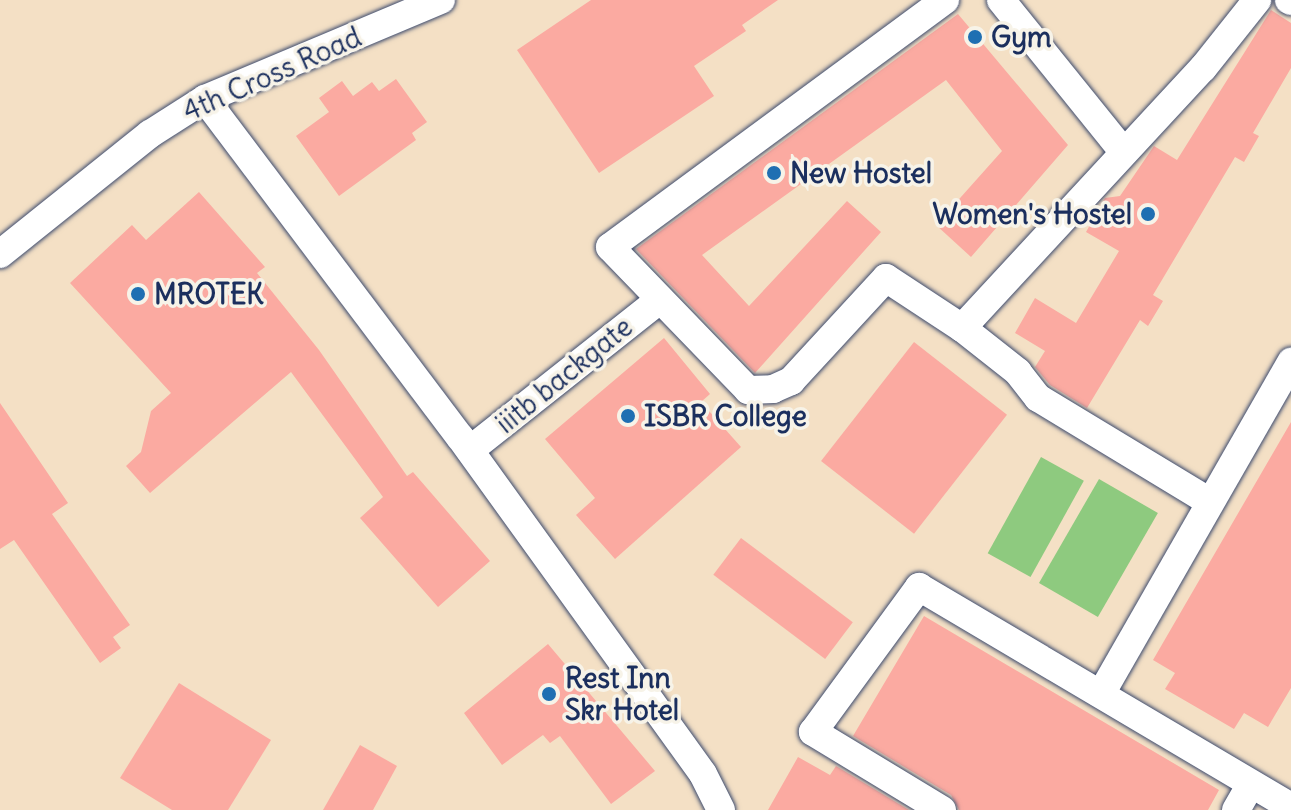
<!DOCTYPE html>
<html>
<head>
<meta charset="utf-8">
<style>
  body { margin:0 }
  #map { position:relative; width:1291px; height:810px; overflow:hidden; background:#f4e0c5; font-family:Delius,sans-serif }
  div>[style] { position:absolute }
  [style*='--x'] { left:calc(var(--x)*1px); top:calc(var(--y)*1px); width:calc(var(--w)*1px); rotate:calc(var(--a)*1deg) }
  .green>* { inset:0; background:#8eca7f; transform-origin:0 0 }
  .building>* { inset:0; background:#fbaaa1; transform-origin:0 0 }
  .roads { filter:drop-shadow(0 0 2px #3c4a6d) drop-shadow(0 0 2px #3c4a6d) }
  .minor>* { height:28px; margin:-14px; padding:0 14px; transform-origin:14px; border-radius:14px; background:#fff }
  .dots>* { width:22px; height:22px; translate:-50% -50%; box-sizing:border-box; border:4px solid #f7f3e8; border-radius:50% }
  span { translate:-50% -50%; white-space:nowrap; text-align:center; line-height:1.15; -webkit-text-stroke:7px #f7f3e8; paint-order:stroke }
  .poi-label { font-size:28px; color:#1b2f5e; font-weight:700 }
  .left { translate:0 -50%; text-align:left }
  .right { translate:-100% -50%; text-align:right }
  .street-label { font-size:28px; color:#1b2f5e }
</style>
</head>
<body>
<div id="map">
  <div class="green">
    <div style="left:1041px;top:457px;width:49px;height:110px;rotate:29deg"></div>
    <div style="left:1099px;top:479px;width:68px;height:120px;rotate:30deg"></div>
  </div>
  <div class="building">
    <div style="clip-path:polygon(591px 0,778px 0,742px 25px,746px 31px,694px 66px,714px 96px,599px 173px,517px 50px)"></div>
    <div style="clip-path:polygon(1271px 10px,1291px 23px,1291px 68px,1253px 133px,1259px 136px,1244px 162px,1235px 157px,1153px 295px,1163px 301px,1148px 326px,1140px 320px,1087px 408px,1050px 385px,1035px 367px,1045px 351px,1015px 333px,1035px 298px,1076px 323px,1119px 251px,1086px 232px,1105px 198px,1120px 196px,1154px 146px,1177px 160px)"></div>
    <div style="clip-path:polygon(958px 14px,1068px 145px,971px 257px,936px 225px,1002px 151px,946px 80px,702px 255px,749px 306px,847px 201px,881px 232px,755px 373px,636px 249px)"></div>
    <div style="clip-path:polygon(396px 79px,427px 122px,412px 133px,416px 140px,339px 196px,296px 136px,329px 112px,319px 98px,342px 81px,353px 96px,372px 82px,379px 91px)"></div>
    <div style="clip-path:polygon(199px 192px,265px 267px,257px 273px,319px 350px,407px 476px,413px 472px,490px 561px,438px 607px,360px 518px,383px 497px,291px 372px,150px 493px,126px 466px,141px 452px,151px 411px,171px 393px,70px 283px,132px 225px,146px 240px)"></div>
    <div style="clip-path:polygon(664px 338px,710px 394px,701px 402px,741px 447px,615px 559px,576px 515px,595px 498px,545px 439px)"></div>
    <div style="left:914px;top:342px;width:118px;height:151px;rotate:38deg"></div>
    <div style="clip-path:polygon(0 403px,68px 503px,52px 514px,130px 625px,113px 637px,121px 648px,100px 663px,14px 540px,0 549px)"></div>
    <div style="clip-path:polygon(1291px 422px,1291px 688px,1268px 727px,1244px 713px,1234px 729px,1165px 689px,1175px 673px,1153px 660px)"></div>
    <div style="left:741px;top:538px;width:140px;height:46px;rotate:37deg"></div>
    <div style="clip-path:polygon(924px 616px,1219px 790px,1208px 810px,959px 810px,951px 795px,853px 736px)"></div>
    <div style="clip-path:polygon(548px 644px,655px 771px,611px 804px,560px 736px,550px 743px,543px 735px,502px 765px,464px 713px)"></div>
    <div style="clip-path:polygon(179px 683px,271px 740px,228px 810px,172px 810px,120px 778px)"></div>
    <div style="clip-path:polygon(360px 745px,397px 766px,373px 810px,323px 810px)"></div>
    <div style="clip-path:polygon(798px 757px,830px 775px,836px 766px,909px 810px,768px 810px)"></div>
  </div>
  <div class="roads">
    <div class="minor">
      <div style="--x:945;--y:0;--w:416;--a:143.6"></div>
      <div style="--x:610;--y:247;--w:199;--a:46"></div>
      <div style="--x:748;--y:390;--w:25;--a:-2"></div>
      <div style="--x:773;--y:389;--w:20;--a:-24"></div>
      <div style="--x:791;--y:381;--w:140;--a:-47.3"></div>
      <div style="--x:886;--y:278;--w:91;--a:33.3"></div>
      <div style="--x:1001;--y:0;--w:193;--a:51.1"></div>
      <div style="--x:1289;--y:0;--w:2;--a:27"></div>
      <div style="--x:205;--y:99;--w:423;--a:53"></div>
      <div style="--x:460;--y:437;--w:415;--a:54.2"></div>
      <div style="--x:703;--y:774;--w:40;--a:63.4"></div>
      <div style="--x:0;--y:254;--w:192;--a:-38.7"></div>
      <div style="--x:150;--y:134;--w:65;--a:-32.5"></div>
      <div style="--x:205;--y:99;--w:256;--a:-22.8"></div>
      <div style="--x:470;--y:450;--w:240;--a:-38.4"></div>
      <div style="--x:1210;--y:502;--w:201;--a:-148.8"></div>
      <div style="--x:1038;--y:398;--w:33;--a:-128"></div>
      <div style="--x:1018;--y:372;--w:71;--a:-141.8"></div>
      <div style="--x:962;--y:328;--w:355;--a:-47.2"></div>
      <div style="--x:1203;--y:68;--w:87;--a:-51.5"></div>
      <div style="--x:1101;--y:694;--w:383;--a:-60.2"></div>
      <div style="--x:942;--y:810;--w:151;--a:-148.8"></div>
      <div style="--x:813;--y:732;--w:180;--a:-53.8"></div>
      <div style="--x:919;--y:587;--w:432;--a:30.6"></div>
      <div style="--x:1236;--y:810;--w:30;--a:-60"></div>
    </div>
  </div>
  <div class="dots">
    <div style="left:975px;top:37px;background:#1f6fb2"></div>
    <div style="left:774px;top:173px;background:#1f6fb2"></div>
    <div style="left:1148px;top:214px;background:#1f6fb2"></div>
    <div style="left:138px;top:294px;background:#1f6fb2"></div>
    <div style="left:628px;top:416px;background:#1f6fb2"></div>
    <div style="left:549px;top:694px;background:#1f6fb2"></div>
  </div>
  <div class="poi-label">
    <span class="left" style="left:991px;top:37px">Gym</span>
    <span class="left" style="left:790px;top:173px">New Hostel</span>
    <span class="right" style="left:1132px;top:214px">Women's Hostel</span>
    <span class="left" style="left:154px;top:294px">MROTEK</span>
    <span class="left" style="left:644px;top:416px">ISBR College</span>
    <span class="left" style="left:565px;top:694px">Rest Inn<br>Skr Hotel</span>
  </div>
  <div class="street-label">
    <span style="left:272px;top:74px;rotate:-24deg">4th Cross Road</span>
    <span style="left:564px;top:375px;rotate:-39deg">iiitb backgate</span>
  </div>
</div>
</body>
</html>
